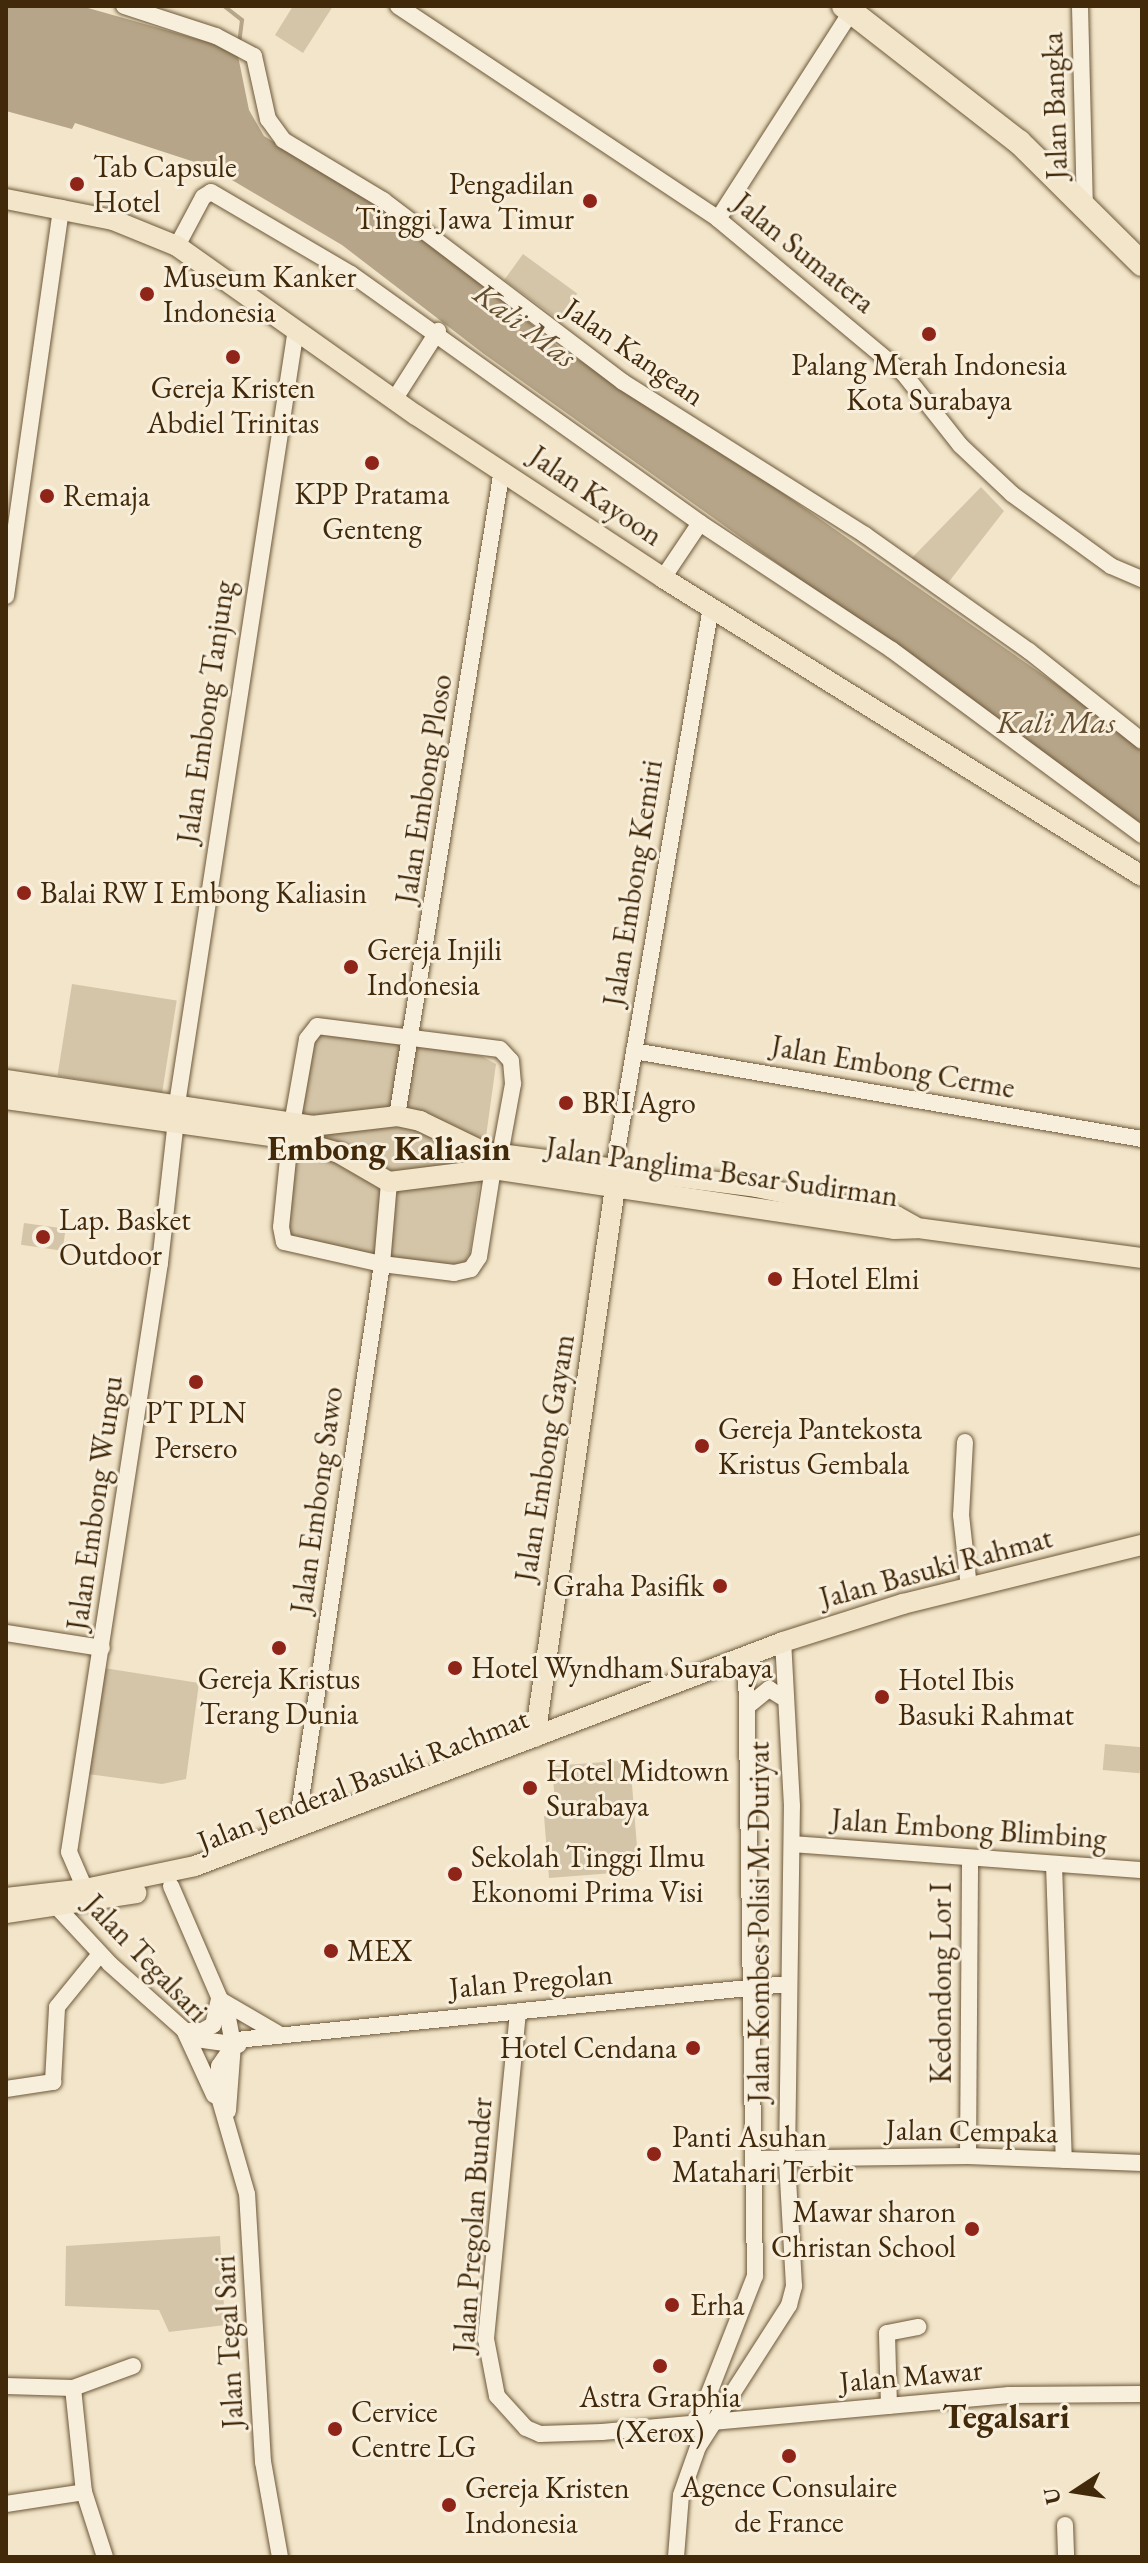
<!DOCTYPE html>
<html>
<head>
<meta charset="utf-8">
<style>
  body { margin:0 }
  #map { position:relative; width:1148px; height:2563px; overflow:hidden; background:#f2e5c9; font-family:"EB Garamond",serif }
  div>[style] { position:absolute }
  [style*='--x'] { left:calc(var(--x)*1px); top:calc(var(--y)*1px); width:calc(var(--w)*1px); rotate:calc(var(--a)*1deg) }
  .green>* { inset:0; background:#d4c5a8; transform-origin:0 0 }
  .water>* { inset:0; background:#b6a588 }
  .stream>* { height:4px; margin:-2px; padding:0 2px; transform-origin:2px; border-radius:2px; background:#b6a588 }
  .roads { filter:drop-shadow(0 0 2px #6d5839) drop-shadow(0 0 2px #6d5839) }
  .minor>* { height:16px; margin:-8px; padding:0 8px; transform-origin:8px; border-radius:8px; background:#f7eedc }
  .major>* { height:20px; margin:-10px; padding:0 10px; transform-origin:10px; border-radius:10px; background:#f2e5c9 }
  .highway>* { height:24px; margin:-12px; padding:0 12px; transform-origin:12px; border-radius:12px; background:#f2e5c9 }
  .dots>* { width:22px; height:22px; translate:-50% -50%; box-sizing:border-box; border:4px solid #f7eedc; border-radius:50% }
  span { translate:-50% -50%; white-space:nowrap; text-align:center; line-height:1.15; -webkit-text-stroke:6px #f7eedc; paint-order:stroke }
  .street-label { font-size:30px; color:#412909 }
  .poi-label { font-size:30px; color:#412909 }
  .left { translate:0 -50%; text-align:left }
  .right { translate:-100% -50%; text-align:right }
  .water-label { font-size:32px; color:#644e2f; font-style:italic }
  .quarter-label { font-size:34px; color:#412909; font-weight:700 }
  .frame { position:absolute; inset:0; border:8px solid #412909; pointer-events:none }
  .north { position:absolute; left:1036px; top:2451px; width:80px; height:80px; -webkit-text-stroke:6px #f7eedc; paint-order:stroke; rotate:258deg; font-size:22px; font-weight:700; line-height:32px; text-align:center; color:#412909 }
  .north::after { content:''; display:block; margin:auto; width:28px; height:36px; background:#412909; clip-path:polygon(50% 0,100% 100%,50% 72%,0 100%) }
</style>
</head>
<body>
<div id="map">
  <div class="green">
    <div style="clip-path:polygon(293px 6px,333px 6px,303px 53px,275px 35px)"></div>
    <div style="left:523px;top:254px;width:67px;height:32px;rotate:36deg"></div>
    <div style="clip-path:polygon(981px 487px,1004px 511px,944px 588px,906px 564px)"></div>
    <div style="left:72px;top:984px;width:106px;height:93px;rotate:9deg"></div>
    <div style="clip-path:polygon(322px 1030px,481px 1056px,496px 1064px,470px 1253px,462px 1267px,293px 1246px,283px 1228px,308px 1040px)"></div>
    <div style="left:24px;top:1223px;width:42px;height:22px;rotate:8deg"></div>
    <div style="clip-path:polygon(104px 1668px,199px 1683px,186px 1779px,162px 1784px,88px 1774px)"></div>
    <div style="left:1105px;top:1744px;width:37px;height:26px;rotate:5deg"></div>
    <div style="clip-path:polygon(630px 1760px,639px 1871px,549px 1878px,544px 1816px,556px 1814px,552px 1766px)"></div>
    <div style="clip-path:polygon(220px 2236px,225px 2325px,169px 2332px,159px 2310px,65px 2306px,66px 2246px)"></div>
  </div>
  <div class="water">
    <div style="clip-path:polygon(6px 6px,81px 6px,215px 44px,238px 56px,249px 110px,264px 136px,418px 229px,561px 349px,684px 424px,1142px 744px,1142px 824px,484px 354px,342px 245px,210px 167px,75px 123px,72px 129px,6px 111px)"></div>
  </div>
  <div class="stream">
    <div style="--x:224;--y:6;--w:23;--a:38"></div>
    <div style="--x:242;--y:20;--w:25;--a:97"></div>
  </div>
  <div class="roads">
    <div class="minor">
      <div style="--x:124;--y:6;--w:97;--a:18.1"></div>
      <div style="--x:216;--y:36;--w:43;--a:27.8"></div>
      <div style="--x:254;--y:56;--w:65;--a:77.5"></div>
      <div style="--x:268;--y:119;--w:26;--a:54"></div>
      <div style="--x:283;--y:140;--w:117;--a:31"></div>
      <div style="--x:383;--y:200;--w:301;--a:37.2"></div>
      <div style="--x:623;--y:382;--w:286;--a:32.3"></div>
      <div style="--x:865;--y:535;--w:201;--a:35.3"></div>
      <div style="--x:1029;--y:651;--w:144;--a:38.5"></div>
      <div style="--x:398;--y:6;--w:384;--a:33.6"></div>
      <div style="--x:718;--y:219;--w:242;--a:39.8"></div>
      <div style="--x:904;--y:374;--w:90;--a:51.7"></div>
      <div style="--x:960;--y:445;--w:71;--a:43.3"></div>
      <div style="--x:1012;--y:494;--w:122;--a:36"></div>
      <div style="--x:1111;--y:566;--w:34;--a:23"></div>
      <div style="--x:1080;--y:6;--w:198;--a:88.6"></div>
      <div style="--x:718;--y:219;--w:253;--a:-57.3"></div>
      <div style="--x:177;--y:246;--w:55;--a:-62"></div>
      <div style="--x:203;--y:197;--w:9;--a:-32"></div>
      <div style="--x:211;--y:192;--w:162;--a:30.4"></div>
      <div style="--x:351;--y:274;--w:429;--a:35.5"></div>
      <div style="--x:700;--y:523;--w:230;--a:33.5"></div>
      <div style="--x:892;--y:650;--w:311;--a:36.5"></div>
      <div style="--x:394;--y:400;--w:82;--a:-57.5"></div>
      <div style="--x:663;--y:578;--w:66;--a:-56.1"></div>
      <div style="--x:6;--y:596;--w:392;--a:-81.9"></div>
      <div style="--x:634;--y:1051;--w:516;--a:9.83"></div>
      <div style="--x:177;--y:1104;--w:784;--a:-81.27"></div>
      <div style="--x:397;--y:1116;--w:654;--a:-80.77"></div>
      <div style="--x:292;--y:1124;--w:86;--a:-80"></div>
      <div style="--x:307;--y:1039;--w:16;--a:-52"></div>
      <div style="--x:317;--y:1026;--w:184;--a:7.2"></div>
      <div style="--x:500;--y:1049;--w:16;--a:47"></div>
      <div style="--x:511;--y:1061;--w:23;--a:85"></div>
      <div style="--x:513;--y:1084;--w:72;--a:100.4"></div>
      <div style="--x:290;--y:1139;--w:88;--a:95.8"></div>
      <div style="--x:281;--y:1227;--w:15;--a:79"></div>
      <div style="--x:284;--y:1242;--w:100;--a:12.7"></div>
      <div style="--x:382;--y:1264;--w:73;--a:7.1"></div>
      <div style="--x:454;--y:1273;--w:17;--a:-13"></div>
      <div style="--x:471;--y:1269;--w:14;--a:-56"></div>
      <div style="--x:479;--y:1257;--w:89;--a:-81"></div>
      <div style="--x:614;--y:1168;--w:569;--a:-80.19"></div>
      <div style="--x:965;--y:1442;--w:73;--a:93.1"></div>
      <div style="--x:961;--y:1515;--w:73;--a:83.7"></div>
      <div style="--x:6;--y:1633;--w:97;--a:8.9"></div>
      <div style="--x:749;--y:1705;--w:26;--a:-39"></div>
      <div style="--x:769;--y:1689;--w:19;--a:32"></div>
      <div style="--x:297;--y:1825;--w:567;--a:-81.38"></div>
      <div style="--x:382;--y:1264;--w:82;--a:-85.1"></div>
      <div style="--x:793;--y:1844;--w:350;--a:4.3"></div>
      <div style="--x:1054;--y:1864;--w:296;--a:88.1"></div>
      <div style="--x:171;--y:1886;--w:144;--a:66.6"></div>
      <div style="--x:228;--y:2018;--w:26;--a:79"></div>
      <div style="--x:233;--y:2044;--w:67;--a:94.3"></div>
      <div style="--x:85;--y:1889;--w:40;--a:-113.4"></div>
      <div style="--x:69;--y:1852;--w:596;--a:-81.22"></div>
      <div style="--x:160;--y:1263;--w:143;--a:-83.6"></div>
      <div style="--x:58;--y:1908;--w:76;--a:47.1"></div>
      <div style="--x:110;--y:1964;--w:99;--a:41.7"></div>
      <div style="--x:184;--y:2030;--w:72;--a:65.2"></div>
      <div style="--x:222;--y:2001;--w:64;--a:30.2"></div>
      <div style="--x:518;--y:2012;--w:329;--a:95.6"></div>
      <div style="--x:486;--y:2339;--w:58;--a:79.1"></div>
      <div style="--x:497;--y:2396;--w:43;--a:47.8"></div>
      <div style="--x:526;--y:2428;--w:15;--a:23"></div>
      <div style="--x:540;--y:2434;--w:62;--a:-1.8"></div>
      <div style="--x:602;--y:2432;--w:409;--a:-5.2"></div>
      <div style="--x:1009;--y:2395;--w:133;--a:-0.4"></div>
      <div style="--x:186;--y:2031;--w:16;--a:0"></div>
      <div style="--x:202;--y:2031;--w:13;--a:-29"></div>
      <div style="--x:213;--y:2025;--w:28;--a:-77"></div>
      <div style="--x:189;--y:2038;--w:50;--a:8"></div>
      <div style="--x:6;--y:2089;--w:48;--a:-8.5"></div>
      <div style="--x:53;--y:2082;--w:75;--a:-86.9"></div>
      <div style="--x:57;--y:2007;--w:68;--a:-50.9"></div>
      <div style="--x:968;--y:2156;--w:298;--a:-89.6"></div>
      <div style="--x:754;--y:2159;--w:214;--a:-0.8"></div>
      <div style="--x:968;--y:2156;--w:174;--a:2.3"></div>
      <div style="--x:6;--y:2386;--w:67;--a:1.7"></div>
      <div style="--x:73;--y:2388;--w:64;--a:-20.1"></div>
      <div style="--x:73;--y:2388;--w:105;--a:84"></div>
      <div style="--x:84;--y:2492;--w:68;--a:72.1"></div>
      <div style="--x:889;--y:2406;--w:73;--a:-91.6"></div>
      <div style="--x:887;--y:2333;--w:32;--a:-11"></div>
      <div style="--x:695;--y:2429;--w:164;--a:-68.6"></div>
      <div style="--x:755;--y:2276;--w:620;--a:-90.83"></div>
      <div style="--x:6;--y:2504;--w:79;--a:-8.7"></div>
      <div style="--x:1065;--y:2525;--w:32;--a:88"></div>
      <div style="--x:280;--y:2557;--w:97;--a:-100.1"></div>
      <div style="--x:263;--y:2462;--w:268;--a:-93.4"></div>
      <div style="--x:247;--y:2194;--w:108;--a:-106.1"></div>
      <div style="--x:217;--y:2090;--w:24;--a:-85"></div>
      <div style="--x:219;--y:2066;--w:32;--a:-55"></div>
      <div style="--x:237;--y:2040;--w:553;--a:-5.81"></div>
      <div style="--x:676;--y:2557;--w:62;--a:-85.4"></div>
      <div style="--x:681;--y:2495;--w:51;--a:-70.5"></div>
      <div style="--x:698;--y:2447;--w:169;--a:-57.3"></div>
      <div style="--x:789;--y:2305;--w:20;--a:-75"></div>
      <div style="--x:794;--y:2286;--w:126;--a:-93.2"></div>
      <div style="--x:787;--y:2160;--w:354;--a:-89.2"></div>
      <div style="--x:792;--y:1806;--w:164;--a:-93.1"></div>
    </div>
    <div class="major">
      <div style="--x:6;--y:199;--w:109;--a:11.1"></div>
      <div style="--x:113;--y:220;--w:69;--a:22.1"></div>
      <div style="--x:177;--y:246;--w:293;--a:35.3"></div>
      <div style="--x:416;--y:415;--w:296;--a:33.4"></div>
      <div style="--x:663;--y:578;--w:564;--a:31.89"></div>
      <div style="--x:6;--y:1080;--w:309;--a:8.5"></div>
      <div style="--x:312;--y:1126;--w:86;--a:-6.7"></div>
      <div style="--x:397;--y:1116;--w:24;--a:12"></div>
      <div style="--x:420;--y:1121;--w:71;--a:25.8"></div>
      <div style="--x:484;--y:1152;--w:274;--a:7.3"></div>
      <div style="--x:756;--y:1187;--w:143;--a:11.7"></div>
      <div style="--x:896;--y:1216;--w:21;--a:29"></div>
      <div style="--x:6;--y:1099;--w:287;--a:8"></div>
      <div style="--x:290;--y:1139;--w:51;--a:15.9"></div>
      <div style="--x:339;--y:1153;--w:58;--a:30.1"></div>
      <div style="--x:389;--y:1182;--w:105;--a:-7.1"></div>
      <div style="--x:493;--y:1169;--w:405;--a:8.5"></div>
      <div style="--x:894;--y:1229;--w:23;--a:-2"></div>
      <div style="--x:917;--y:1228;--w:227;--a:7.6"></div>
      <div style="--x:535;--y:1737;--w:555;--a:-81.71"></div>
      <div style="--x:6;--y:1898;--w:80;--a:-6.5"></div>
      <div style="--x:85;--y:1889;--w:112;--a:-11.8"></div>
      <div style="--x:195;--y:1866;--w:629;--a:-20.85"></div>
      <div style="--x:783;--y:1642;--w:126;--a:-17.6"></div>
      <div style="--x:903;--y:1604;--w:246;--a:-13.9"></div>
      <div style="--x:6;--y:1913;--w:132;--a:-8.7"></div>
    </div>
    <div class="highway">
      <div style="--x:844;--y:6;--w:222;--a:37.9"></div>
      <div style="--x:1019;--y:142;--w:173;--a:44.8"></div>
    </div>
  </div>
  <div class="dots">
    <div style="left:77px;top:184px;background:#8f2418"></div>
    <div style="left:590px;top:201px;background:#8f2418"></div>
    <div style="left:147px;top:294px;background:#8f2418"></div>
    <div style="left:929px;top:334px;background:#8f2418"></div>
    <div style="left:233px;top:357px;background:#8f2418"></div>
    <div style="left:372px;top:463px;background:#8f2418"></div>
    <div style="left:47px;top:496px;background:#8f2418"></div>
    <div style="left:24px;top:893px;background:#8f2418"></div>
    <div style="left:351px;top:967px;background:#8f2418"></div>
    <div style="left:566px;top:1103px;background:#8f2418"></div>
    <div style="left:43px;top:1237px;background:#8f2418"></div>
    <div style="left:775px;top:1279px;background:#8f2418"></div>
    <div style="left:196px;top:1382px;background:#8f2418"></div>
    <div style="left:702px;top:1446px;background:#8f2418"></div>
    <div style="left:720px;top:1586px;background:#8f2418"></div>
    <div style="left:279px;top:1648px;background:#8f2418"></div>
    <div style="left:455px;top:1668px;background:#8f2418"></div>
    <div style="left:882px;top:1697px;background:#8f2418"></div>
    <div style="left:530px;top:1788px;background:#8f2418"></div>
    <div style="left:455px;top:1874px;background:#8f2418"></div>
    <div style="left:331px;top:1951px;background:#8f2418"></div>
    <div style="left:693px;top:2048px;background:#8f2418"></div>
    <div style="left:654px;top:2154px;background:#8f2418"></div>
    <div style="left:972px;top:2229px;background:#8f2418"></div>
    <div style="left:672px;top:2305px;background:#8f2418"></div>
    <div style="left:660px;top:2366px;background:#8f2418"></div>
    <div style="left:335px;top:2429px;background:#8f2418"></div>
    <div style="left:789px;top:2456px;background:#8f2418"></div>
    <div style="left:449px;top:2505px;background:#8f2418"></div>
  </div>
  <div class="street-label">
    <span style="left:1055px;top:106px;rotate:-92deg">Jalan Bangka</span>
    <span style="left:804px;top:253px;rotate:39deg">Jalan Sumatera</span>
    <span style="left:634px;top:352px;rotate:35deg">Jalan Kangean</span>
    <span style="left:596px;top:496px;rotate:34deg">Jalan Kayoon</span>
    <span style="left:206px;top:712px;rotate:-82deg">Jalan Embong Tanjung</span>
    <span style="left:424px;top:789px;rotate:-81deg">Jalan Embong Ploso</span>
    <span style="left:633px;top:883px;rotate:-81deg">Jalan Embong Kemiri</span>
    <span style="left:893px;top:1067px;rotate:10deg">Jalan Embong Cerme</span>
    <span style="left:722px;top:1172px;rotate:8deg">Jalan Panglima Besar Sudirman</span>
    <span style="left:545px;top:1458px;rotate:-81deg">Jalan Embong Gayam</span>
    <span style="left:317px;top:1500px;rotate:-82deg">Jalan Embong Sawo</span>
    <span style="left:95px;top:1503px;rotate:-82deg">Jalan Embong Wungu</span>
    <span style="left:936px;top:1568px;rotate:-15deg">Jalan Basuki Rahmat</span>
    <span style="left:363px;top:1780px;rotate:-21deg">Jalan Jenderal Basuki Rachmat</span>
    <span style="left:969px;top:1829px;rotate:4deg">Jalan Embong Blimbing</span>
    <span style="left:759px;top:1922px;rotate:-90deg">Jalan Kombes Polisi M. Duriyat</span>
    <span style="left:146px;top:1958px;rotate:46deg">Jalan Tegalsari</span>
    <span style="left:531px;top:1981px;rotate:-5deg">Jalan Pregolan</span>
    <span style="left:941px;top:1983px;rotate:-90deg">Kedondong Lor I</span>
    <span style="left:972px;top:2131px;rotate:1deg">Jalan Cempaka</span>
    <span style="left:473px;top:2225px;rotate:-86deg">Jalan Pregolan Bunder</span>
    <span style="left:229px;top:2342px;rotate:-93deg">Jalan Tegal Sari</span>
    <span style="left:911px;top:2376px;rotate:-5deg">Jalan Mawar</span>
  </div>
  <div class="poi-label">
    <span class="left" style="left:93px;top:184px">Tab Capsule<br>Hotel</span>
    <span class="right" style="left:574px;top:201px">Pengadilan<br>Tinggi Jawa Timur</span>
    <span class="left" style="left:163px;top:294px">Museum Kanker<br>Indonesia</span>
    <span style="left:929px;top:382px">Palang Merah Indonesia<br>Kota Surabaya</span>
    <span style="left:233px;top:405px">Gereja Kristen<br>Abdiel Trinitas</span>
    <span style="left:372px;top:511px">KPP Pratama<br>Genteng</span>
    <span class="left" style="left:63px;top:496px">Remaja</span>
    <span class="left" style="left:40px;top:893px">Balai RW I Embong Kaliasin</span>
    <span class="left" style="left:367px;top:967px">Gereja Injili<br>Indonesia</span>
    <span class="left" style="left:582px;top:1103px">BRI Agro</span>
    <span class="left" style="left:59px;top:1237px">Lap. Basket<br>Outdoor</span>
    <span class="left" style="left:791px;top:1279px">Hotel Elmi</span>
    <span style="left:196px;top:1430px">PT PLN<br>Persero</span>
    <span class="left" style="left:718px;top:1446px">Gereja Pantekosta<br>Kristus Gembala</span>
    <span class="right" style="left:704px;top:1586px">Graha Pasifik</span>
    <span class="left" style="left:471px;top:1668px">Hotel Wyndham Surabaya</span>
    <span style="left:279px;top:1696px">Gereja Kristus<br>Terang Dunia</span>
    <span class="left" style="left:898px;top:1697px">Hotel Ibis<br>Basuki Rahmat</span>
    <span class="left" style="left:546px;top:1788px">Hotel Midtown<br>Surabaya</span>
    <span class="left" style="left:471px;top:1874px">Sekolah Tinggi Ilmu<br>Ekonomi Prima Visi</span>
    <span class="left" style="left:347px;top:1951px">MEX</span>
    <span class="right" style="left:677px;top:2048px">Hotel Cendana</span>
    <span class="left" style="left:672px;top:2154px">Panti Asuhan<br>Matahari Terbit</span>
    <span class="right" style="left:956px;top:2229px">Mawar sharon<br>Christan School</span>
    <span class="left" style="left:690px;top:2305px">Erha</span>
    <span style="left:660px;top:2414px">Astra Graphia<br>(Xerox)</span>
    <span class="left" style="left:351px;top:2429px">Cervice<br>Centre LG</span>
    <span style="left:789px;top:2504px">Agence Consulaire<br>de France</span>
    <span class="left" style="left:465px;top:2505px">Gereja Kristen<br>Indonesia</span>
  </div>
  <div class="water-label">
    <span style="left:525px;top:325px;rotate:37deg">Kali Mas</span>
    <span style="left:1056px;top:722px">Kali Mas</span>
  </div>
  <div class="quarter-label">
    <span style="left:389px;top:1149px">Embong Kaliasin</span>
    <span style="left:1006px;top:2417px">Tegalsari</span>
  </div>
  <div class="frame"></div>
  <div class="north">U</div>
</div>
</body>
</html>
